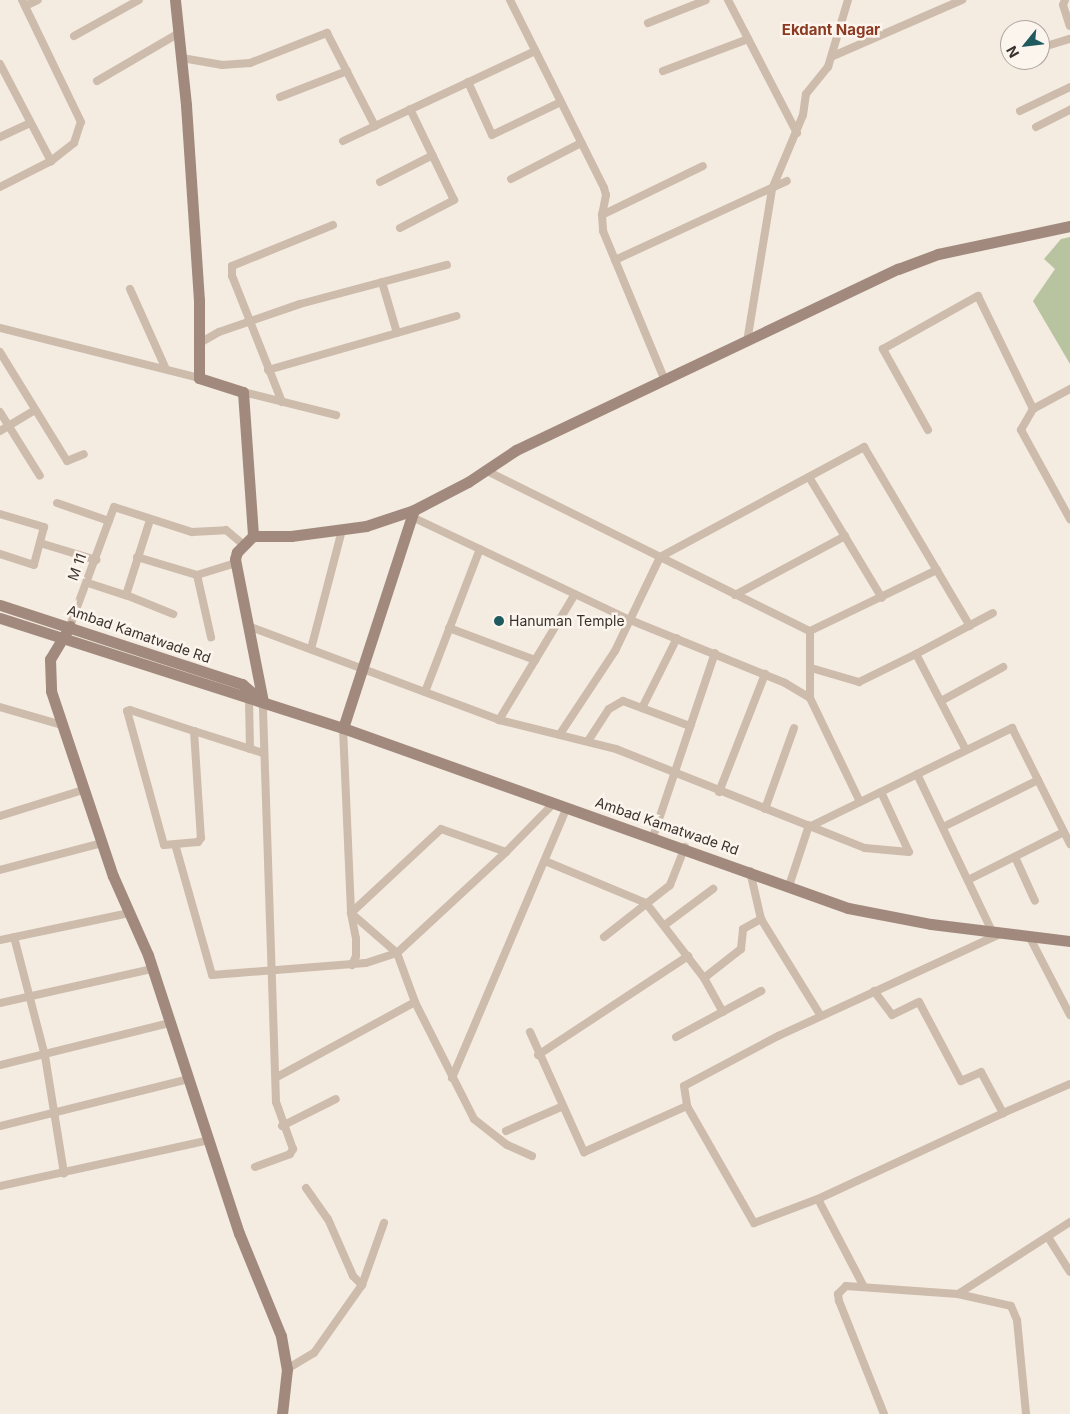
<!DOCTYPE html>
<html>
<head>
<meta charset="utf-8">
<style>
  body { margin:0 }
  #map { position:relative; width:1070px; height:1414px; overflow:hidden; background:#f4ebe1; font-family:Inter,sans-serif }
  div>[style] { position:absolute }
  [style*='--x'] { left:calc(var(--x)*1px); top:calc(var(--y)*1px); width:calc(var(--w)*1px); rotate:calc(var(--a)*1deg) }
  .green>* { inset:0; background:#b8c4a0 }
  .street>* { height:8px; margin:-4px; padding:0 4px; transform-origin:4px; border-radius:4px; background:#cdbbac }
  .secondary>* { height:11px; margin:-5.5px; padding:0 5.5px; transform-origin:5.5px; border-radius:5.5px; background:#a18a7d }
  .dots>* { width:14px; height:14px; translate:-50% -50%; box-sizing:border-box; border:2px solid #fbf5ee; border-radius:50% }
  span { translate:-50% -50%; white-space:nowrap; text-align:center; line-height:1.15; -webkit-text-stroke:5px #fbf5ee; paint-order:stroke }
  .street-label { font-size:14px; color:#3b302b }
  .poi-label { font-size:14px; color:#3b302b }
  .left { translate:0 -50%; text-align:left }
  .neighbourhood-label { font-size:15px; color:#8c3b22; font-weight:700 }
  .north { position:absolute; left:1000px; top:20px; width:50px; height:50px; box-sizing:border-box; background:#fbf5ee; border:1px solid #aea6a0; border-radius:50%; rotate:241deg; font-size:14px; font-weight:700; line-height:20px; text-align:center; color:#3b302b }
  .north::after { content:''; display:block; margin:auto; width:18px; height:22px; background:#1f5a5e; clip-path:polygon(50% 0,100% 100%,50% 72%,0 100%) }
</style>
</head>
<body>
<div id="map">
  <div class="green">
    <div style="clip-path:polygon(1070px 237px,1070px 364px,1033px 301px,1055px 269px,1044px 259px,1061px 239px)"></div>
  </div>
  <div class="street">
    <div style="--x:510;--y:0;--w:210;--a:63.4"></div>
    <div style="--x:604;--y:188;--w:7;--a:74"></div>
    <div style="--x:606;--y:195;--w:20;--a:101"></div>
    <div style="--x:602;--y:215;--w:16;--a:86"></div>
    <div style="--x:603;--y:231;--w:159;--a:67.5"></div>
    <div style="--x:728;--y:0;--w:150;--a:62.6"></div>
    <div style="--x:1065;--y:0;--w:5;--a:112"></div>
    <div style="--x:1063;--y:5;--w:22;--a:72"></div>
    <div style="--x:25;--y:6;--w:14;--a:-25"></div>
    <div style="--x:648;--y:23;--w:62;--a:-21.6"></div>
    <div style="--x:74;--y:36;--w:74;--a:-29"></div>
    <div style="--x:1040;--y:48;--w:31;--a:-17"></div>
    <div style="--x:833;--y:56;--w:141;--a:-23.5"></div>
    <div style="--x:182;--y:58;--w:41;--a:9.9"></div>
    <div style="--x:222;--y:65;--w:28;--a:-4"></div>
    <div style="--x:250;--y:63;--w:83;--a:-21.3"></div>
    <div style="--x:327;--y:33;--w:105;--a:62.7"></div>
    <div style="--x:0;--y:64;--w:110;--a:62.3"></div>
    <div style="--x:51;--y:161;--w:29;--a:-38"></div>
    <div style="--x:74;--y:143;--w:22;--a:-72"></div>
    <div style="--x:81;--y:122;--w:136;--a:-115.8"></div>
    <div style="--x:663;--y:71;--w:91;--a:-20.6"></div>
    <div style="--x:97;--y:81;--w:95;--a:-30.3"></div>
    <div style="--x:468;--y:82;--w:58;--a:65.6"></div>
    <div style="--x:492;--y:135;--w:76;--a:-25.6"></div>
    <div style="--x:280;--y:97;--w:72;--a:-21.2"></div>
    <div style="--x:1020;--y:111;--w:55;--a:-25.6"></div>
    <div style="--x:1036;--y:127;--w:38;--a:-27"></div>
    <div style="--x:0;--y:137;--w:33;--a:-25"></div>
    <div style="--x:343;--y:141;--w:212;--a:-25.1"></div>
    <div style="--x:511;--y:179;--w:79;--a:-27.2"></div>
    <div style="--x:380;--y:182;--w:59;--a:-27"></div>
    <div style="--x:0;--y:187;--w:57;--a:-27"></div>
    <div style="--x:602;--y:215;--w:112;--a:-25.9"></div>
    <div style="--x:400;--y:228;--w:61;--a:-27.4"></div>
    <div style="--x:454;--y:200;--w:101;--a:-115.8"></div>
    <div style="--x:615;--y:260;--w:189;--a:-24.7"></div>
    <div style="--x:382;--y:282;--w:53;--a:73.6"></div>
    <div style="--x:130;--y:289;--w:85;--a:65.8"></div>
    <div style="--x:0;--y:328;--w:205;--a:14.1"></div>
    <div style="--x:747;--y:342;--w:155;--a:-80.7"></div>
    <div style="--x:772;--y:189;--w:80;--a:-67.3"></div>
    <div style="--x:803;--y:115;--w:21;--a:-82"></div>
    <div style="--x:806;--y:94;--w:35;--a:-51"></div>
    <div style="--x:828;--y:67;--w:70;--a:-73.4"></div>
    <div style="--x:198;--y:344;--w:24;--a:-30"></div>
    <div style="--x:219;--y:332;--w:86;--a:-19.1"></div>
    <div style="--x:300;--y:304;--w:152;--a:-14.9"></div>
    <div style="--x:0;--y:352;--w:128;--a:58.4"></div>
    <div style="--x:67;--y:461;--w:18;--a:-22"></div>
    <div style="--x:268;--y:370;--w:196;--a:-16"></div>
    <div style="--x:1070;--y:389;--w:42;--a:151.6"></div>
    <div style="--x:1033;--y:409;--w:24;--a:120"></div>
    <div style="--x:1021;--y:430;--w:102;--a:61.2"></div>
    <div style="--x:243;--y:392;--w:96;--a:13.9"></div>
    <div style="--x:282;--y:402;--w:136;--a:-111.6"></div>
    <div style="--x:232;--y:276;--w:10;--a:-90"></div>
    <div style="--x:232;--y:266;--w:109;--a:-22.1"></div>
    <div style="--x:0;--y:412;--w:75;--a:58"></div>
    <div style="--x:928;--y:430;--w:93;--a:-119.1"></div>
    <div style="--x:883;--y:349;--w:109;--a:-29.2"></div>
    <div style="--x:978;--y:296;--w:126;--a:64"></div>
    <div style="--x:0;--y:431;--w:41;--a:-31"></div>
    <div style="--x:485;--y:470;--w:363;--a:26.4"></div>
    <div style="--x:810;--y:631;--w:141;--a:-25.7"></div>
    <div style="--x:809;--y:477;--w:141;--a:58.9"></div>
    <div style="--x:57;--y:503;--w:55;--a:19.1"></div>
    <div style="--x:0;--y:514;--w:46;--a:16.5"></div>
    <div style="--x:44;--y:527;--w:39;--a:105"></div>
    <div style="--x:34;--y:565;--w:36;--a:-162"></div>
    <div style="--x:412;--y:517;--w:241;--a:25.3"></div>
    <div style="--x:630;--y:620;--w:167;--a:22.1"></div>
    <div style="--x:785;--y:683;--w:29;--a:31"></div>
    <div style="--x:810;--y:698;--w:115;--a:64.3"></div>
    <div style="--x:150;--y:520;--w:79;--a:107.7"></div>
    <div style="--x:126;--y:595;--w:51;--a:22"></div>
    <div style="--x:40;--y:543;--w:59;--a:16.9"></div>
    <div style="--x:137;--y:557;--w:63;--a:16.7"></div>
    <div style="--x:197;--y:575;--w:64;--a:77.3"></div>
    <div style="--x:197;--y:575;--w:41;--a:-17.1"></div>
    <div style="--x:88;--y:583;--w:40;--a:18"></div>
    <div style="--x:735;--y:595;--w:125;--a:-28.2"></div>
    <div style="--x:70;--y:626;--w:127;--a:-69.7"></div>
    <div style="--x:114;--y:507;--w:82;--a:17.8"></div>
    <div style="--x:192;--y:532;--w:34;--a:-3"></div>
    <div style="--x:226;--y:530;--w:25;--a:40"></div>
    <div style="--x:248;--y:626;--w:268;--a:20.5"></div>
    <div style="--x:499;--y:720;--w:121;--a:13.9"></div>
    <div style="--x:616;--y:749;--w:268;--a:21.7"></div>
    <div style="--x:865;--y:848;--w:44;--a:5.2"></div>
    <div style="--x:449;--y:628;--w:92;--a:20.4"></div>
    <div style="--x:810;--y:631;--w:67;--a:90"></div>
    <div style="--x:311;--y:649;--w:123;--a:-75.4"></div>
    <div style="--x:916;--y:654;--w:87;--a:-28"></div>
    <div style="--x:811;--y:668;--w:50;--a:16.3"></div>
    <div style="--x:859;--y:682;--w:64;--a:-26.2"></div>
    <div style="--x:916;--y:654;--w:108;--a:62.5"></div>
    <div style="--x:425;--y:692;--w:153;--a:-69"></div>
    <div style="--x:249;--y:698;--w:51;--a:88.9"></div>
    <div style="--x:941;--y:701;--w:71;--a:-28.7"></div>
    <div style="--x:0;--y:707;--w:65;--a:16.2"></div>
    <div style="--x:642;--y:708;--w:78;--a:-63.4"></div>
    <div style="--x:499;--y:720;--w:147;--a:-58.9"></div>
    <div style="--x:343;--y:728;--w:185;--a:87.5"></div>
    <div style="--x:351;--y:913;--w:26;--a:79"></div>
    <div style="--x:356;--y:939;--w:17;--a:90"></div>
    <div style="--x:356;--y:956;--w:10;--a:114"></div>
    <div style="--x:194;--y:731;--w:107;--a:86.3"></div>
    <div style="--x:201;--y:838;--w:5;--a:127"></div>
    <div style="--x:198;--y:842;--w:34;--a:175"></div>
    <div style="--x:164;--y:845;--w:139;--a:-105.4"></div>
    <div style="--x:127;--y:711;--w:3;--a:-18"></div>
    <div style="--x:130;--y:710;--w:67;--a:18.2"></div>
    <div style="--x:194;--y:731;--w:72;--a:17.7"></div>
    <div style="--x:560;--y:734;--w:100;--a:-56.5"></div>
    <div style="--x:615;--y:651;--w:104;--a:-64.4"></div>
    <div style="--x:660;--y:557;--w:232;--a:-28.3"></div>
    <div style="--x:864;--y:447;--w:208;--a:59.4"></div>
    <div style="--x:588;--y:741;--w:38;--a:-57"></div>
    <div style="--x:609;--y:709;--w:16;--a:-30"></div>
    <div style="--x:623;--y:701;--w:72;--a:20.5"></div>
    <div style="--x:917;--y:774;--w:176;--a:64.5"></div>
    <div style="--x:719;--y:792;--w:127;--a:-68.7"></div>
    <div style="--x:881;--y:792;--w:66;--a:65"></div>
    <div style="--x:765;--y:809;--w:86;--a:-70.3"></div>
    <div style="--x:0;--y:816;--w:87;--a:-17.4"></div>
    <div style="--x:811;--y:826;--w:224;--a:-26"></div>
    <div style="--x:1012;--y:728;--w:130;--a:63.4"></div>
    <div style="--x:943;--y:827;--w:106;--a:-26.3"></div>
    <div style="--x:653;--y:837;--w:194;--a:-71.4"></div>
    <div style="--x:175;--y:844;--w:136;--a:74.2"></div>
    <div style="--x:212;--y:975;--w:154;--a:-4.5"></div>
    <div style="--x:366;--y:963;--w:33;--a:-18"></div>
    <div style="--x:397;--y:953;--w:61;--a:-139"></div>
    <div style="--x:1015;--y:857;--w:48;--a:65.6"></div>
    <div style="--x:545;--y:861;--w:109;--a:22.6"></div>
    <div style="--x:646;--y:903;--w:95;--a:52.3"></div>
    <div style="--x:704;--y:978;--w:39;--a:61"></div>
    <div style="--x:0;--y:870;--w:106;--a:-14.8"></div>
    <div style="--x:750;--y:871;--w:49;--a:77.1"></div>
    <div style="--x:761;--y:919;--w:114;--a:58.3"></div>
    <div style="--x:968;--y:880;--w:107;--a:-26.6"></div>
    <div style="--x:789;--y:886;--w:64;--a:-71.8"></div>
    <div style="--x:351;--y:913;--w:123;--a:-43"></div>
    <div style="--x:441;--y:829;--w:69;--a:19.5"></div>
    <div style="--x:666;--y:924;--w:59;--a:-36.7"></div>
    <div style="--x:1000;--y:934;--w:244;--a:155.3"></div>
    <div style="--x:778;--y:1036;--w:106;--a:152"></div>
    <div style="--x:684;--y:1086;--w:20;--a:81"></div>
    <div style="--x:687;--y:1106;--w:135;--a:60.2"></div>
    <div style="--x:754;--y:1223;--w:68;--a:-20.6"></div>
    <div style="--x:818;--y:1199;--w:204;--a:-24.9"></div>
    <div style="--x:1029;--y:936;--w:89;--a:62.6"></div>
    <div style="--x:14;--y:937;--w:123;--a:75.4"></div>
    <div style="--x:45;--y:1056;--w:119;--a:80.8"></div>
    <div style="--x:604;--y:937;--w:84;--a:-38.2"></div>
    <div style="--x:670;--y:885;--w:41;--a:-68.5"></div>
    <div style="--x:0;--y:940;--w:132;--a:-11.8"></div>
    <div style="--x:704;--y:978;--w:47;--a:-38.1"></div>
    <div style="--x:741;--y:949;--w:20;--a:-84"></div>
    <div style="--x:743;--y:929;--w:21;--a:-29"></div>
    <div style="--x:874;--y:991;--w:30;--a:53"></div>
    <div style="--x:892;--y:1015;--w:30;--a:-26"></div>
    <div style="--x:919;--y:1002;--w:89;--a:62"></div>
    <div style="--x:961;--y:1081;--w:22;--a:-24"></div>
    <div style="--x:981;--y:1072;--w:47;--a:61.8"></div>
    <div style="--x:1003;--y:1113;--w:73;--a:-23.4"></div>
    <div style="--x:0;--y:1003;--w:156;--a:-12.6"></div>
    <div style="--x:530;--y:1032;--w:132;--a:65.8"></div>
    <div style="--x:584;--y:1152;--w:113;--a:-24.1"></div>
    <div style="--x:676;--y:1037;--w:97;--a:-28.4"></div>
    <div style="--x:538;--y:1055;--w:180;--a:-33.4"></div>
    <div style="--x:0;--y:1065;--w:175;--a:-13.9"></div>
    <div style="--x:277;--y:1077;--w:157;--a:-28.5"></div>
    <div style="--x:452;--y:1078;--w:294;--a:-67"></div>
    <div style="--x:0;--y:1126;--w:195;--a:-14"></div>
    <div style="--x:282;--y:1126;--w:60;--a:-26.6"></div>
    <div style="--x:506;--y:1131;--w:60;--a:-23.6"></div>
    <div style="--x:532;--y:1156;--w:27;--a:-156"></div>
    <div style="--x:507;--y:1145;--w:42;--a:-141.8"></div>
    <div style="--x:474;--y:1119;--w:131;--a:-116.8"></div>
    <div style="--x:415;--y:1002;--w:52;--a:-110.2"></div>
    <div style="--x:397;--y:953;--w:149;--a:-42.8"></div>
    <div style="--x:506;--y:852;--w:69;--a:-45.6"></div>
    <div style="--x:255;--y:1167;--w:37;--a:-20"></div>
    <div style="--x:290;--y:1154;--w:6;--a:-59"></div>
    <div style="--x:293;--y:1149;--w:50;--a:-109.9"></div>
    <div style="--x:276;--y:1102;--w:400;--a:-91.9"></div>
    <div style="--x:0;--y:1186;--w:214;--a:-12.4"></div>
    <div style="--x:306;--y:1188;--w:38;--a:55"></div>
    <div style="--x:328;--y:1219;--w:62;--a:66.3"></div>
    <div style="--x:353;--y:1276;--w:13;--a:45"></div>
    <div style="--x:818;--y:1199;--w:99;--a:62.4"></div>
    <div style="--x:1048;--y:1237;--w:41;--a:57.8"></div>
    <div style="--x:958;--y:1294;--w:133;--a:-32.7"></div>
    <div style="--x:287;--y:1369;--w:31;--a:-31"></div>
    <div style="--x:314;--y:1353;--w:83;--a:-54.8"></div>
    <div style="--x:362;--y:1285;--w:66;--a:-70.5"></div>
    <div style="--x:884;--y:1414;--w:122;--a:-111.7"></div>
    <div style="--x:839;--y:1301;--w:7;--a:-98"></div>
    <div style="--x:838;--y:1294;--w:11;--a:-45"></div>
    <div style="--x:846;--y:1286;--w:112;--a:4.1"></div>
    <div style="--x:958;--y:1294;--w:54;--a:12.8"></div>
    <div style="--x:1011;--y:1306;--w:15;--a:67"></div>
    <div style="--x:1017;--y:1320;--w:94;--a:84.5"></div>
  </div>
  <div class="secondary">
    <div style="--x:175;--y:0;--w:106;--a:84"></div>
    <div style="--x:186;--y:105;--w:195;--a:86.2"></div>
    <div style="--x:199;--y:300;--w:78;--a:90"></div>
    <div style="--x:199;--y:378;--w:46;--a:17.7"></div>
    <div style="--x:243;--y:392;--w:144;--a:86"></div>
    <div style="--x:253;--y:536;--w:23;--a:135"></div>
    <div style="--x:237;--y:552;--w:7;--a:106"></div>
    <div style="--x:235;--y:559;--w:146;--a:78.9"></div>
    <div style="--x:253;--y:536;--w:38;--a:0"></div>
    <div style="--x:291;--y:536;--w:76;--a:-7.6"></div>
    <div style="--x:366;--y:526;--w:51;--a:-18.4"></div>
    <div style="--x:0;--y:605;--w:255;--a:18.1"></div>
    <div style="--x:242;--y:684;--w:23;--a:40"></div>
    <div style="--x:0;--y:618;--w:360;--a:17.8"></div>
    <div style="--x:343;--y:728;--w:536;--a:19.62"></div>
    <div style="--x:848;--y:908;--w:85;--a:10.9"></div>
    <div style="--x:931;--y:924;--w:140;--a:7"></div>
    <div style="--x:70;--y:626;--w:39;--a:121"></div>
    <div style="--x:50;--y:659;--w:32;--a:88"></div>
    <div style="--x:51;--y:691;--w:195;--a:71.5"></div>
    <div style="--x:113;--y:876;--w:86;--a:66.1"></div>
    <div style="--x:148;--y:955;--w:293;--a:71.9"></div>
    <div style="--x:239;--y:1233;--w:111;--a:67.8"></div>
    <div style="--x:281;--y:1336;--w:34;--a:80"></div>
    <div style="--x:287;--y:1369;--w:45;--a:96.3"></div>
    <div style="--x:343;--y:728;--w:229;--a:-72"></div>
    <div style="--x:414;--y:510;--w:61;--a:-27.4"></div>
    <div style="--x:468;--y:482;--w:58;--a:-33.7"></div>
    <div style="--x:516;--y:450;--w:423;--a:-25.4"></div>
    <div style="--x:898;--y:269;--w:43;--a:-20.6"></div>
    <div style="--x:938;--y:254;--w:135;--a:-12"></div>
  </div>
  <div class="dots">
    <div style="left:499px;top:621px;background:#1f5a5e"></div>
  </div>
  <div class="street-label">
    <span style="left:77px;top:567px;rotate:-70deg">M 11</span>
    <span style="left:139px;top:634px;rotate:19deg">Ambad Kamatwade Rd</span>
    <span style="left:667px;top:826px;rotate:19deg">Ambad Kamatwade Rd</span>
  </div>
  <div class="poi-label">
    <span class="left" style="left:509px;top:621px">Hanuman Temple</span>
  </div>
  <div class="neighbourhood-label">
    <span style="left:831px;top:30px">Ekdant Nagar</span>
  </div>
  <div class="north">N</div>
</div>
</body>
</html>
